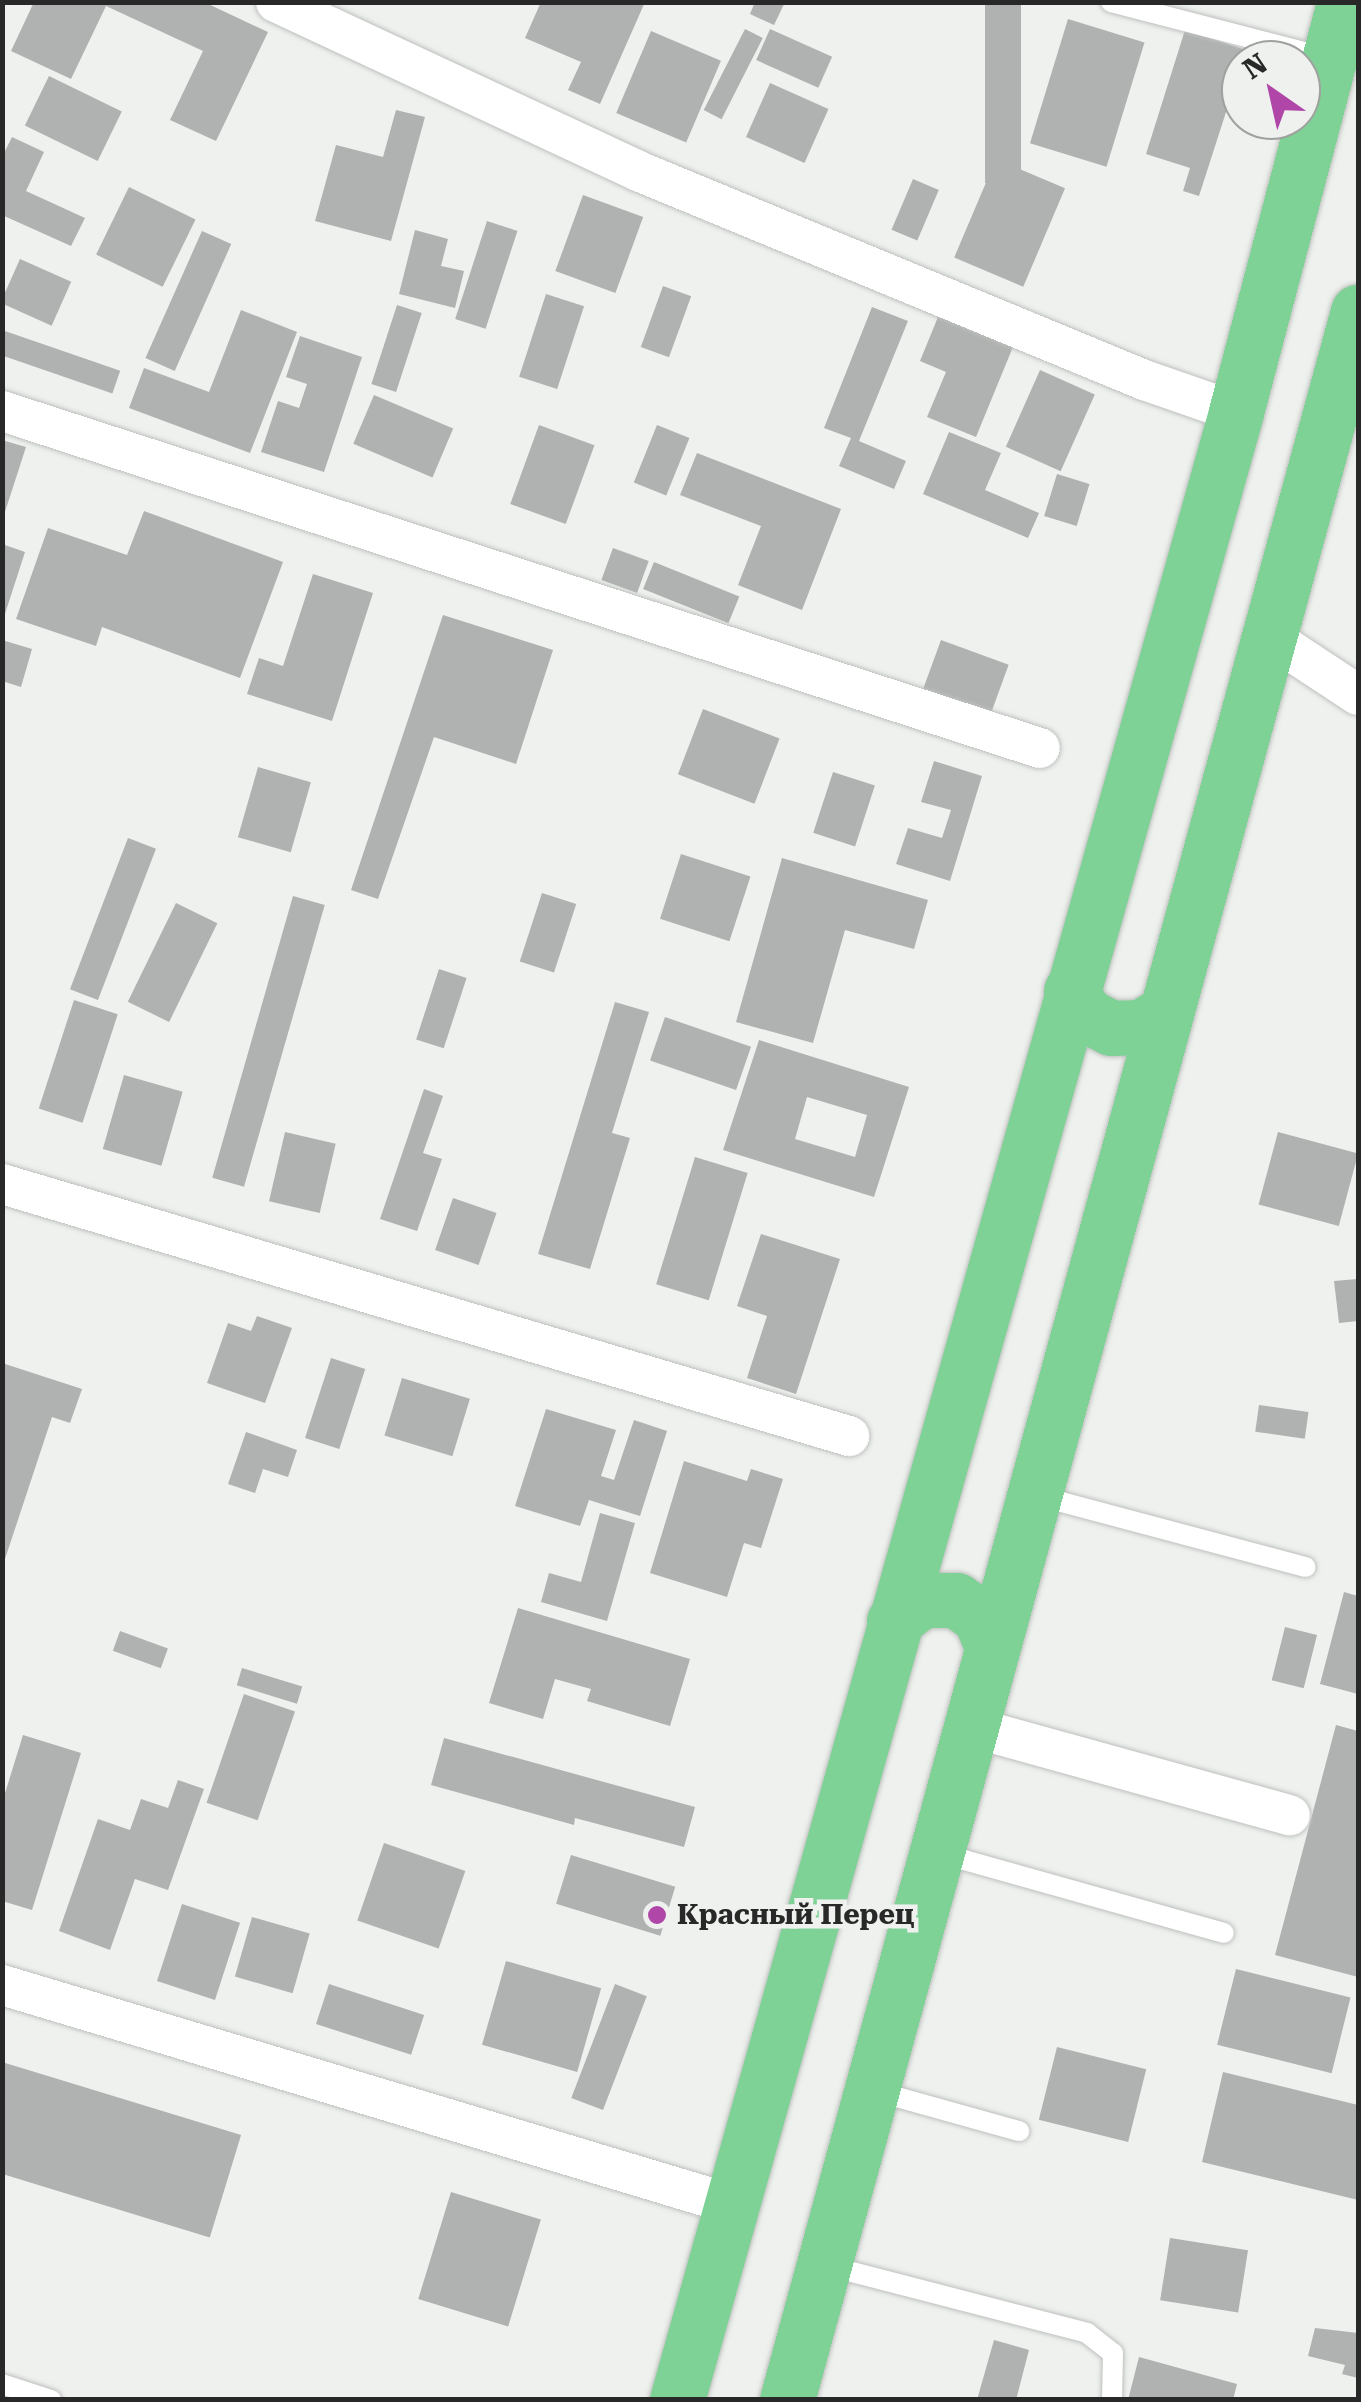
<!DOCTYPE html>
<html>
<head>
<meta charset="utf-8">
<style>
  body { margin:0 }
  #map { position:relative; width:1361px; height:2402px; overflow:hidden; background:#eef1ee; font-family:"Roboto Serif",serif }
  div>[style] { position:absolute }
  [style*='--x'] { left:calc(var(--x)*1px); top:calc(var(--y)*1px); width:calc(var(--w)*1px); rotate:calc(var(--a)*1deg) }
  .building>* { inset:0; background:#afb2b0; transform-origin:0 0 }
  .roads { filter:drop-shadow(0 0 2px #bec0be) drop-shadow(0 0 2px #bec0be) }
  .service>* { height:20px; margin:-10px; padding:0 10px; transform-origin:10px; border-radius:10px; background:#fff }
  .minor>* { height:40px; margin:-20px; padding:0 20px; transform-origin:20px; border-radius:20px; background:#fff }
  .trunk>* { height:55px; margin:-27.5px; padding:0 27.5px; transform-origin:27.5px; border-radius:27.5px; background:#7ed296 }
  .dots>* { width:28px; height:28px; translate:-50% -50%; box-sizing:border-box; border:5px solid #eef1ee; border-radius:50% }
  span { translate:-50% -50%; white-space:nowrap; text-align:center; line-height:1.15; -webkit-text-stroke:9px #eef1ee; paint-order:stroke }
  .poi-label { font-size:28px; color:#272827; font-weight:700 }
  .left { translate:0 -50%; text-align:left }
  .frame { position:absolute; inset:0; border:5px solid #272827; pointer-events:none }
  .north { position:absolute; left:1221px; top:40px; width:100px; height:100px; box-sizing:border-box; background:#eef1ee; border:2px solid #9ea19e; border-radius:50%; rotate:326deg; font-size:28px; font-weight:700; line-height:40px; text-align:center; color:#272827 }
  .north::after { content:''; display:block; margin:auto; width:35px; height:45px; background:#b046a8; clip-path:polygon(50% 0,100% 100%,50% 72%,0 100%) }
</style>
</head>
<body>
<div id="map">
  <div class="building">
    <div style="clip-path:polygon(34px 2px,204px 2px,268px 32px,216px 141px,170px 120px,203px 51px,106px 6px,71px 79px,11px 51px)"></div>
    <div style="clip-path:polygon(541px 2px,645px 2px,600px 104px,568px 90px,581px 62px,525px 38px)"></div>
    <div style="clip-path:polygon(755px 2px,785px 2px,774px 25px,750px 14px)"></div>
    <div style="left:985px;top:2px;width:36px;height:181px"></div>
    <div style="left:1068px;top:19px;width:80px;height:130px;rotate:17deg"></div>
    <div style="left:745px;top:29px;width:20px;height:91px;rotate:27deg"></div>
    <div style="left:770px;top:29px;width:68px;height:34px;rotate:24deg"></div>
    <div style="clip-path:polygon(1185px 30px,1246px 50px,1199px 196px,1183px 191px,1190px 168px,1146px 154px)"></div>
    <div style="left:651px;top:31px;width:76px;height:89px;rotate:23deg"></div>
    <div style="left:49px;top:76px;width:81px;height:55px;rotate:26deg"></div>
    <div style="left:770px;top:83px;width:64px;height:59px;rotate:24deg"></div>
    <div style="clip-path:polygon(396px 110px,425px 117px,391px 241px,315px 221px,336px 145px,383px 157px)"></div>
    <div style="clip-path:polygon(12px 137px,44px 152px,26px 191px,85px 218px,71px 246px,2px 215px,2px 157px)"></div>
    <div style="left:996px;top:159px;width:75px;height:107px;rotate:23deg"></div>
    <div style="left:913px;top:179px;width:28px;height:55px;rotate:23deg"></div>
    <div style="left:129px;top:187px;width:74px;height:75px;rotate:26deg"></div>
    <div style="left:583px;top:195px;width:64px;height:81px;rotate:20deg"></div>
    <div style="left:487px;top:221px;width:32px;height:103px;rotate:18deg"></div>
    <div style="clip-path:polygon(415px 230px,448px 239px,441px 266px,464px 271px,455px 308px,399px 294px)"></div>
    <div style="left:202px;top:231px;width:32px;height:139px;rotate:24deg"></div>
    <div style="left:20px;top:259px;width:56px;height:48px;rotate:24deg"></div>
    <div style="left:663px;top:286px;width:30px;height:65px;rotate:20deg"></div>
    <div style="left:546px;top:294px;width:40px;height:87px;rotate:18deg"></div>
    <div style="left:397px;top:305px;width:26px;height:83px;rotate:18deg"></div>
    <div style="clip-path:polygon(872px 307px,908px 321px,859px 441px,906px 461px,894px 489px,839px 466px,851px 438px,824px 428px)"></div>
    <div style="clip-path:polygon(241px 310px,297px 332px,250px 453px,129px 408px,144px 368px,209px 392px)"></div>
    <div style="clip-path:polygon(940px 312px,1015px 342px,976px 437px,927px 417px,946px 372px,920px 361px)"></div>
    <div style="left:2px;top:330px;width:125px;height:24px;rotate:19deg"></div>
    <div style="clip-path:polygon(300px 336px,362px 357px,324px 472px,261px 452px,278px 401px,299px 408px,307px 384px,286px 377px)"></div>
    <div style="left:1040px;top:370px;width:60px;height:84px;rotate:24deg"></div>
    <div style="left:374px;top:395px;width:86px;height:53px;rotate:23deg"></div>
    <div style="left:539px;top:425px;width:59px;height:84px;rotate:20deg"></div>
    <div style="left:657px;top:425px;width:35px;height:62px;rotate:22deg"></div>
    <div style="clip-path:polygon(949px 432px,1001px 453px,985px 490px,1039px 513px,1028px 538px,923px 494px)"></div>
    <div style="clip-path:polygon(2px 440px,26px 447px,3px 518px,2px 517px)"></div>
    <div style="clip-path:polygon(697px 453px,841px 509px,802px 610px,738px 585px,761px 526px,680px 495px)"></div>
    <div style="left:1057px;top:474px;width:34px;height:44px;rotate:17deg"></div>
    <div style="clip-path:polygon(144px 511px,283px 562px,240px 678px,102px 627px,96px 646px,16px 619px,48px 528px,127px 555px)"></div>
    <div style="clip-path:polygon(2px 544px,25px 552px,3px 620px,2px 620px)"></div>
    <div style="left:613px;top:548px;width:38px;height:34px;rotate:20deg"></div>
    <div style="left:654px;top:562px;width:92px;height:29px;rotate:22deg"></div>
    <div style="clip-path:polygon(313px 574px,373px 593px,332px 721px,247px 694px,259px 658px,283px 666px)"></div>
    <div style="clip-path:polygon(443px 615px,553px 650px,516px 764px,434px 737px,378px 899px,351px 890px)"></div>
    <div style="clip-path:polygon(2px 640px,32px 649px,21px 687px,2px 681px)"></div>
    <div style="left:941px;top:640px;width:72px;height:52px;rotate:20deg"></div>
    <div style="left:703px;top:709px;width:82px;height:70px;rotate:21deg"></div>
    <div style="clip-path:polygon(934px 761px,982px 776px,950px 881px,896px 864px,908px 828px,942px 838px,951px 810px,921px 802px)"></div>
    <div style="left:258px;top:767px;width:55px;height:73px;rotate:16deg"></div>
    <div style="left:833px;top:772px;width:44px;height:64px;rotate:18deg"></div>
    <div style="left:128px;top:838px;width:30px;height:162px;rotate:21deg"></div>
    <div style="left:681px;top:854px;width:73px;height:68px;rotate:18deg"></div>
    <div style="clip-path:polygon(782px 858px,928px 900px,914px 949px,845px 930px,813px 1043px,736px 1022px)"></div>
    <div style="left:542px;top:893px;width:36px;height:72px;rotate:18deg"></div>
    <div style="left:293px;top:896px;width:33px;height:293px;rotate:16deg"></div>
    <div style="left:176px;top:903px;width:46px;height:110px;rotate:26deg"></div>
    <div style="left:439px;top:969px;width:29px;height:74px;rotate:18deg"></div>
    <div style="left:74px;top:1000px;width:46px;height:114px;rotate:18deg"></div>
    <div style="clip-path:polygon(615px 1002px,649px 1012px,612px 1133px,630px 1138px,590px 1269px,538px 1254px)"></div>
    <div style="left:665px;top:1017px;width:91px;height:46px;rotate:19deg"></div>
    <div style="clip-path:polygon(evenodd,759px 1040px,909px 1087px,874px 1197px,723px 1150px,759px 1040px,807px 1097px,867px 1115px,855px 1157px,795px 1139px,807px 1097px)"></div>
    <div style="left:124px;top:1075px;width:61px;height:77px;rotate:16deg"></div>
    <div style="clip-path:polygon(424px 1089px,443px 1096px,423px 1153px,442px 1159px,417px 1231px,380px 1219px)"></div>
    <div style="left:285px;top:1132px;width:52px;height:71px;rotate:13deg"></div>
    <div style="left:1278px;top:1132px;width:83px;height:75px;rotate:15deg"></div>
    <div style="left:695px;top:1157px;width:55px;height:133px;rotate:17deg"></div>
    <div style="left:453px;top:1198px;width:46px;height:55px;rotate:19deg"></div>
    <div style="clip-path:polygon(761px 1234px,840px 1259px,796px 1394px,747px 1378px,767px 1316px,737px 1306px)"></div>
    <div style="clip-path:polygon(1358px 1279px,1358px 1321px,1339px 1323px,1334px 1281px)"></div>
    <div style="clip-path:polygon(257px 1316px,292px 1328px,265px 1403px,207px 1383px,228px 1323px,251px 1331px)"></div>
    <div style="left:331px;top:1358px;width:36px;height:84px;rotate:18deg"></div>
    <div style="clip-path:polygon(2px 1363px,82px 1389px,70px 1423px,52px 1417px,3px 1565px)"></div>
    <div style="left:402px;top:1378px;width:71px;height:60px;rotate:17deg"></div>
    <div style="left:1259px;top:1405px;width:50px;height:27px;rotate:8deg"></div>
    <div style="clip-path:polygon(546px 1409px,616px 1430px,601px 1476px,614px 1480px,634px 1420px,667px 1431px,640px 1516px,589px 1500px,580px 1526px,515px 1506px)"></div>
    <div style="clip-path:polygon(246px 1432px,297px 1450px,288px 1477px,263px 1469px,255px 1493px,228px 1484px)"></div>
    <div style="clip-path:polygon(684px 1461px,747px 1481px,751px 1469px,783px 1479px,761px 1548px,744px 1543px,727px 1597px,650px 1573px)"></div>
    <div style="clip-path:polygon(600px 1513px,635px 1523px,607px 1621px,541px 1602px,549px 1573px,581px 1582px)"></div>
    <div style="clip-path:polygon(1344px 1592px,1358px 1596px,1358px 1694px,1320px 1684px)"></div>
    <div style="clip-path:polygon(518px 1608px,690px 1659px,670px 1726px,587px 1701px,591px 1689px,555px 1679px,543px 1719px,489px 1703px)"></div>
    <div style="left:1285px;top:1627px;width:33px;height:55px;rotate:14deg"></div>
    <div style="left:120px;top:1631px;width:51px;height:21px;rotate:20deg"></div>
    <div style="left:242px;top:1668px;width:63px;height:18px;rotate:17deg"></div>
    <div style="left:244px;top:1694px;width:54px;height:115px;rotate:19deg"></div>
    <div style="clip-path:polygon(1336px 1725px,1358px 1731px,1358px 1977px,1275px 1955px)"></div>
    <div style="clip-path:polygon(23px 1735px,81px 1753px,32px 1910px,2px 1901px,2px 1803px)"></div>
    <div style="clip-path:polygon(444px 1738px,695px 1807px,684px 1847px,575px 1818px,574px 1825px,431px 1785px)"></div>
    <div style="clip-path:polygon(178px 1780px,204px 1789px,168px 1890px,135px 1879px,110px 1950px,59px 1931px,98px 1819px,130px 1830px,141px 1799px,168px 1808px)"></div>
    <div style="left:384px;top:1843px;width:86px;height:82px;rotate:19deg"></div>
    <div style="left:571px;top:1855px;width:109px;height:51px;rotate:17deg"></div>
    <div style="left:182px;top:1904px;width:61px;height:81px;rotate:18deg"></div>
    <div style="left:252px;top:1917px;width:60px;height:62px;rotate:16deg"></div>
    <div style="left:506px;top:1961px;width:99px;height:87px;rotate:16deg"></div>
    <div style="left:1236px;top:1969px;width:118px;height:78px;rotate:14deg"></div>
    <div style="left:329px;top:1984px;width:100px;height:42px;rotate:18deg"></div>
    <div style="left:615px;top:1984px;width:34px;height:122px;rotate:21deg"></div>
    <div style="left:1057px;top:2047px;width:92px;height:75px;rotate:14deg"></div>
    <div style="left:2px;top:2062px;width:250px;height:107px;rotate:17deg"></div>
    <div style="clip-path:polygon(1223px 2072px,1358px 2105px,1358px 2200px,1202px 2162px)"></div>
    <div style="left:451px;top:2192px;width:94px;height:112px;rotate:17deg"></div>
    <div style="left:1170px;top:2238px;width:79px;height:63px;rotate:9deg"></div>
    <div style="clip-path:polygon(1315px 2328px,1358px 2333px,1358px 2378px,1342px 2374px,1345px 2365px,1308px 2356px)"></div>
    <div style="clip-path:polygon(994px 2340px,1029px 2350px,1016px 2400px,977px 2400px)"></div>
    <div style="clip-path:polygon(1139px 2357px,1237px 2384px,1233px 2400px,1128px 2400px)"></div>
  </div>
  <div class="roads">
    <div class="service">
      <div style="--x:1111;--y:2;--w:223;--a:14.5"></div>
      <div style="--x:1035;--y:1495;--w:280;--a:14.9"></div>
      <div style="--x:936;--y:1852;--w:299;--a:15.7"></div>
      <div style="--x:872;--y:2090;--w:153;--a:15.6"></div>
      <div style="--x:825;--y:2265;--w:271;--a:14.5"></div>
      <div style="--x:1087;--y:2333;--w:33;--a:38"></div>
      <div style="--x:1113;--y:2353;--w:47;--a:91.2"></div>
      <div style="--x:2;--y:2384;--w:52;--a:18.1"></div>
    </div>
    <div class="minor">
      <div style="--x:276;--y:2;--w:400;--a:25"></div>
      <div style="--x:638;--y:171;--w:547;--a:22.44"></div>
      <div style="--x:1144;--y:380;--w:97;--a:19.2"></div>
      <div style="--x:2;--y:411;--w:1091;--a:17.99"></div>
      <div style="--x:1270;--y:637;--w:105;--a:33.4"></div>
      <div style="--x:2;--y:1184;--w:884;--a:16.57"></div>
      <div style="--x:968;--y:1726;--w:334;--a:15.5"></div>
      <div style="--x:2;--y:1985;--w:761;--a:16.72"></div>
    </div>
    <div class="trunk">
      <div style="--x:1071;--y:991;--w:28;--a:58"></div>
      <div style="--x:1086;--y:1015;--w:28;--a:27"></div>
      <div style="--x:1111;--y:1028;--w:30;--a:-2"></div>
      <div style="--x:1141;--y:1027;--w:29;--a:-31"></div>
      <div style="--x:894;--y:1621;--w:35;--a:-37"></div>
      <div style="--x:922;--y:1600;--w:34;--a:0"></div>
      <div style="--x:956;--y:1600;--w:29;--a:35"></div>
      <div style="--x:980;--y:1617;--w:29;--a:68"></div>
      <div style="--x:677;--y:2400;--w:2065;--a:-74.29"></div>
      <div style="--x:1236;--y:412;--w:424;--a:-75.2"></div>
      <div style="--x:787;--y:2400;--w:2165;--a:-74.71"></div>
    </div>
  </div>
  <div class="dots">
    <div style="left:657px;top:1915px;background:#b046a8"></div>
  </div>
  <div class="poi-label">
    <span class="left" style="left:677px;top:1915px">Красный Перец</span>
  </div>
  <div class="frame"></div>
  <div class="north">N</div>
</div>
</body>
</html>
